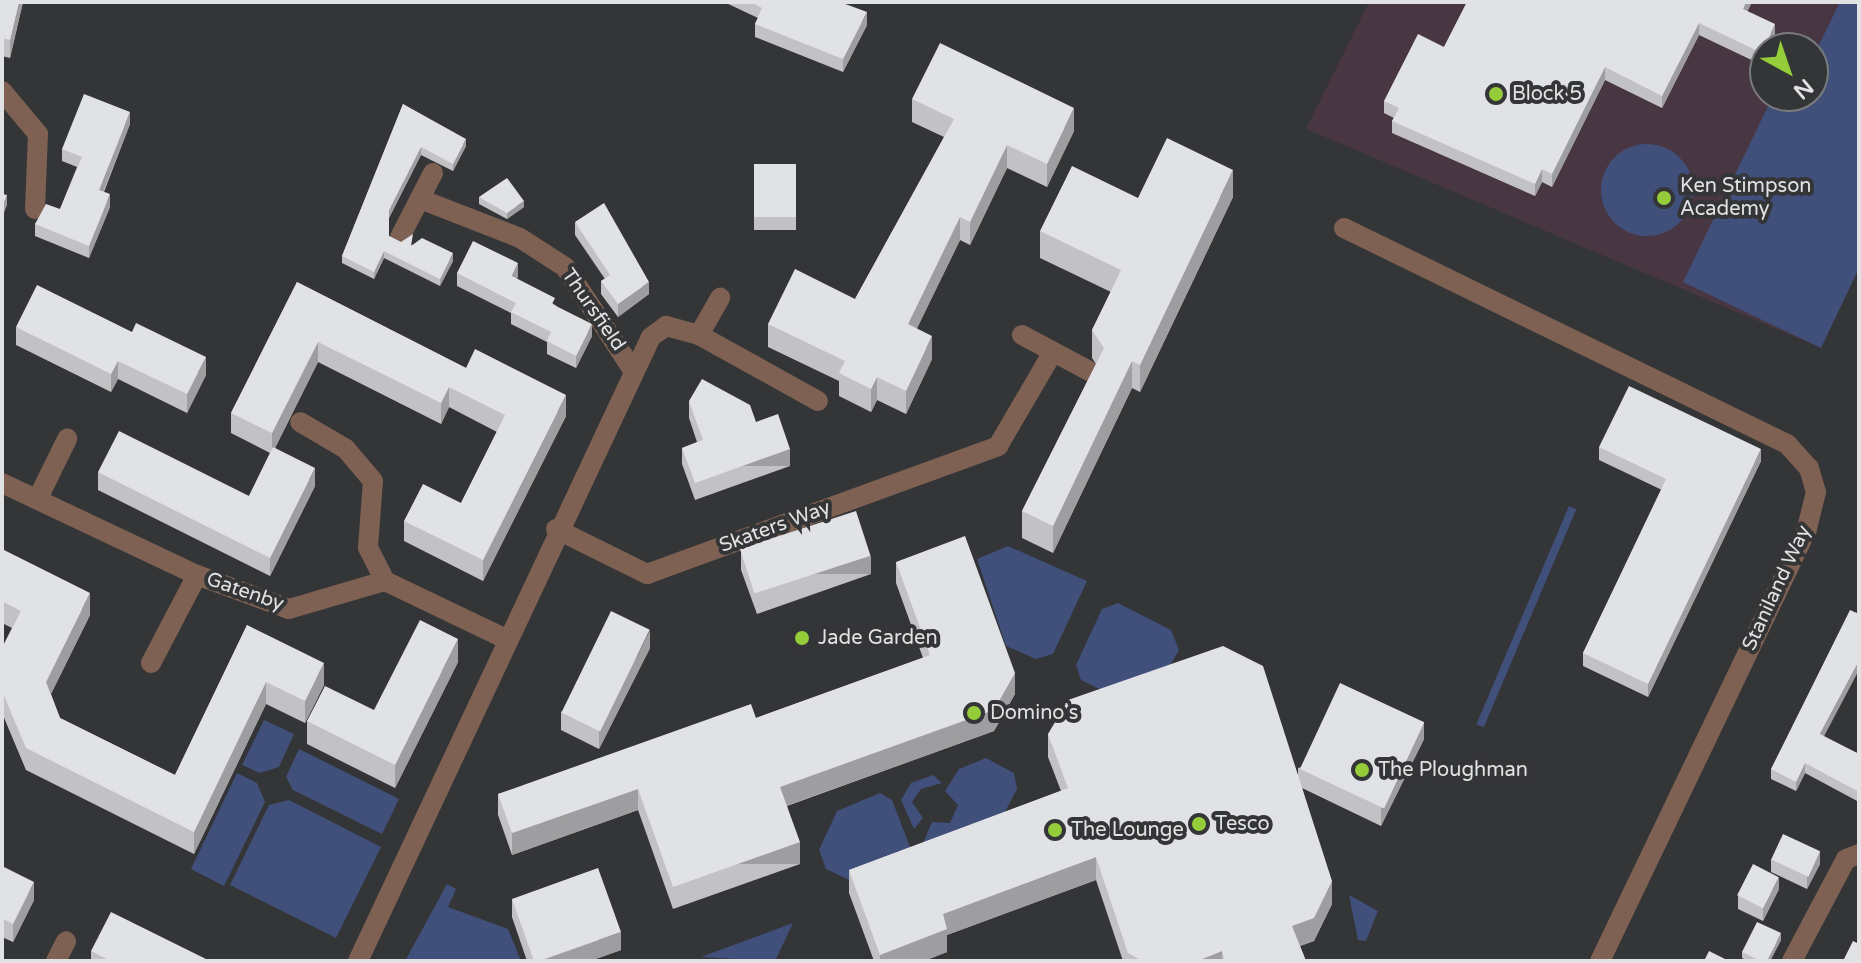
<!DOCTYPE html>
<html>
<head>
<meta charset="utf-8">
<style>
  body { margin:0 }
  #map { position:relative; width:1861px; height:963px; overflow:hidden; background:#343537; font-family:"Varela Round",sans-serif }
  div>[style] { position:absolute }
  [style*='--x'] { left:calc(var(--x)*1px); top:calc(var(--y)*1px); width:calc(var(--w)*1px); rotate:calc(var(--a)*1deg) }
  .education>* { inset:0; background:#483742 }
  .green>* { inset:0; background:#414f7b; transform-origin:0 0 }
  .round { border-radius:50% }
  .minor>* { height:20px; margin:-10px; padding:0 10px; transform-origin:10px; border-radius:10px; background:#7e6152 }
  .wall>* { inset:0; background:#c2c2c5; transform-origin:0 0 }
  .shaded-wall>* { inset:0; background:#9e9ea0; transform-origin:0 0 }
  .building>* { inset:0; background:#e1e2e5; transform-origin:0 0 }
  .dots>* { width:22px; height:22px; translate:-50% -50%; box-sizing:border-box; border:4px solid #343537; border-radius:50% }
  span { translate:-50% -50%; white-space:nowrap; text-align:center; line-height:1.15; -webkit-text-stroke:8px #343537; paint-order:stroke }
  .poi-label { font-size:20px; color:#e1e2e3 }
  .left { translate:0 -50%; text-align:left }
  .street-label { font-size:20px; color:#e1e2e3 }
  .frame { position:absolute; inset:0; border:4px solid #e1e2e3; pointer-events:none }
  .north { position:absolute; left:1749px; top:32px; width:80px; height:80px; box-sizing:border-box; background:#343537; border:2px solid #797a7c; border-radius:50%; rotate:140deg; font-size:22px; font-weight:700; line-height:32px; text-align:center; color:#e1e2e3 }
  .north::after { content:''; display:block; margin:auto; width:28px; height:36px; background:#95cc3a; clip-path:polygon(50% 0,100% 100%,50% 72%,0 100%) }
</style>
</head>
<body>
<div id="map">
  <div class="education">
    <div style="clip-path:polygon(evenodd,1369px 2px,1859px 2px,1859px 268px,1821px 348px,1306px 129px,1369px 2px,1765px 48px,1813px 48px,1813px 96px,1765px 96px,1765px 48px)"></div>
  </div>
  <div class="green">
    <div style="clip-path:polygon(1840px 2px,1859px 2px,1859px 268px,1821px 348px,1683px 282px,1773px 96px,1813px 96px,1813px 57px)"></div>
    <div class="round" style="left:1601px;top:144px;width:92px;height:92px"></div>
    <div style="left:1569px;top:506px;width:8px;height:237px;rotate:23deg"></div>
    <div style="clip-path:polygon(1008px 546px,1087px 581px,1053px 654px,1036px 659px,1006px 646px,977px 559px)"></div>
    <div style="clip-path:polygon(1118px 603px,1171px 630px,1179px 650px,1163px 678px,1116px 697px,1081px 680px,1076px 665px,1102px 609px)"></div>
    <div style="clip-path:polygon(264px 720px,294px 734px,279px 767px,260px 773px,242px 765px)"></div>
    <div style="clip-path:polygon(299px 749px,399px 799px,382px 834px,293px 790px,286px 777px)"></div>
    <div style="clip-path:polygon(986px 758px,1014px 773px,1017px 789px,997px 827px,921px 848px,932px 822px,950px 823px,958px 805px,945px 791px,959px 769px)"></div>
    <div style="clip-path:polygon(237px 773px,257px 783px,265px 802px,224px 886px,191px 869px)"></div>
    <div style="clip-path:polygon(933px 775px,942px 783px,921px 789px,912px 802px,923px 818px,914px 829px,901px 800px,911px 783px)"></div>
    <div style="clip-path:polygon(880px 793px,892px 800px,910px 847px,904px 860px,849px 880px,826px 869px,819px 850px,837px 811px)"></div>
    <div style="clip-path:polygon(289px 800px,381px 847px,336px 938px,230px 885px,269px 805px)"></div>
    <div style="clip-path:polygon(447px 884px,456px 889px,448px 907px,508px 929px,521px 961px,405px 961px)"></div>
    <div style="clip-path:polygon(1349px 895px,1378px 911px,1366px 941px,1358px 940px)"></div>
    <div style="clip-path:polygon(793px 923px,775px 961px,701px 957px)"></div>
  </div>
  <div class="minor">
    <div style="--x:2;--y:91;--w:56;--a:50.1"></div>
    <div style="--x:38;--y:134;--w:75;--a:92.3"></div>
    <div style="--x:420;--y:199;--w:107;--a:21.3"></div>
    <div style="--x:520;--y:238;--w:54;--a:32.8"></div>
    <div style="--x:565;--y:267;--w:120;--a:56.6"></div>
    <div style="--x:1344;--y:228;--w:494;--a:26"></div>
    <div style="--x:1788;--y:445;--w:31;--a:48"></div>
    <div style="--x:1809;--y:468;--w:25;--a:74"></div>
    <div style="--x:1816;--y:492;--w:38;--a:104"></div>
    <div style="--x:1807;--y:529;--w:479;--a:115.6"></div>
    <div style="--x:400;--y:237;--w:72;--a:-62.7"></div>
    <div style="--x:699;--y:335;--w:43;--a:-60.4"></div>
    <div style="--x:1022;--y:335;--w:76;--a:28.2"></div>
    <div style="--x:2;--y:483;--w:216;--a:25.3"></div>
    <div style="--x:197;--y:575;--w:98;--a:20.3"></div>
    <div style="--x:289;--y:609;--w:100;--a:-16.3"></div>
    <div style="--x:385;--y:581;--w:38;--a:-117"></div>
    <div style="--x:368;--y:547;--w:66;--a:-85.7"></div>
    <div style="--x:373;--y:481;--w:42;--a:-130.2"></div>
    <div style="--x:346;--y:449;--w:53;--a:-149.6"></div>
    <div style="--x:39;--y:496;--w:64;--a:-63.8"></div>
    <div style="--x:556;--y:529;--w:102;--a:26.3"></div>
    <div style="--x:647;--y:574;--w:374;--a:-20"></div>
    <div style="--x:998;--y:446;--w:109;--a:-59.7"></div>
    <div style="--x:385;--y:581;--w:134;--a:25.6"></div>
    <div style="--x:151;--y:663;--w:99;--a:-62.4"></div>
    <div style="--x:56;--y:961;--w:22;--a:-63"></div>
    <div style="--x:358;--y:961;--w:689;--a:-64.85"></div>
    <div style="--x:651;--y:337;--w:19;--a:-36"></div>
    <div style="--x:666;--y:326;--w:34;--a:15"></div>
    <div style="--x:699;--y:335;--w:136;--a:29"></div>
    <div style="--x:1792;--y:961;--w:115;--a:-62.1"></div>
    <div style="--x:1846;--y:859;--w:14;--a:-21"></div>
  </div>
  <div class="wall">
    <div style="clip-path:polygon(2px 2px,23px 2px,10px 58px,2px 56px)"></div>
    <div style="clip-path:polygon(724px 2px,840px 2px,867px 25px,843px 72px,755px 37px,755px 24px,758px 18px)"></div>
    <div style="clip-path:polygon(1467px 2px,1752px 2px,1747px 11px,1775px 37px,1770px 48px,1765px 48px,1765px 58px,1762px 65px,1699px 35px,1662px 108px,1605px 80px,1552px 187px,1542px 182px,1535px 196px,1392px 133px,1392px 121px,1394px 118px,1384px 113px,1384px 101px,1444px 47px)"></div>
    <div style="clip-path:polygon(912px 99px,1074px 131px,1047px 187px,1007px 168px,970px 245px,960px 240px,917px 328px,932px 359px,906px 414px,877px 400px,871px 412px,839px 396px,839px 381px,768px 347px,768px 324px,855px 299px,944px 137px,912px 122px)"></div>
    <div style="clip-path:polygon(403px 104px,466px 146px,453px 171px,421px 155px,389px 218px,389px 236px,401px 242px,412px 245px,453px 261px,440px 286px,384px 258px,374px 279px,342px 263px,342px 256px)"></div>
    <div style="clip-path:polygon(130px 124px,104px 192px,110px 207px,89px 258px,35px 236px,35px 224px,60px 209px,77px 167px,62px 161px,62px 149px)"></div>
    <div style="left:754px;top:164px;width:42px;height:66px"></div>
    <div style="clip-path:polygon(479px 197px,524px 207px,507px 219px,479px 204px)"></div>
    <div style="clip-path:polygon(1233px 197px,1140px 392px,1132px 388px,1053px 553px,1022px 538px,1022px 511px,1096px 364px,1092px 358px,1092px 330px,1111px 292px,1040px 258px,1040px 231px,1138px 198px)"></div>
    <div style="clip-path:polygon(575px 222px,649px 294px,618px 317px,601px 294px,601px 281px,605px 279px,575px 235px)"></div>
    <div style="clip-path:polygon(457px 273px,518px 276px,517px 279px,555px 305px,592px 336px,576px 368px,547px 354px,547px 342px,511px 324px,511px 313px,457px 286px)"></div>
    <div style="clip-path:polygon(297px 282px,466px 368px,566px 416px,483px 581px,404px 541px,404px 521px,461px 503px,497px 432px,449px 407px,441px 424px,318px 362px,275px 448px,315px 486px,270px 576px,98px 490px,98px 472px,249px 496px,270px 453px,231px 433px,231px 413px)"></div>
    <div style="clip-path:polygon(16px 327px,206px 375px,187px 413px,118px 379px,111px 392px,16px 345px)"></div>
    <div style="clip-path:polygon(689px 401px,756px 422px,790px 466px,695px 500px,682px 464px,682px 448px,697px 442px,689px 418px)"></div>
    <div style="clip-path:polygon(1599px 447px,1761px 461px,1648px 697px,1583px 666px,1583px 653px,1662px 490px,1599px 460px)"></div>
    <div style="clip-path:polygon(2px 549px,90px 615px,51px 694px,60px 718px,175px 775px,247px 625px,324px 685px,305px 723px,266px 704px,194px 854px,26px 770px,2px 713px,2px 648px,12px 628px,2px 623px)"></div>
    <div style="clip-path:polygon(741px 552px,871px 574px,757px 614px,741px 570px)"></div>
    <div style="clip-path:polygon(896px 562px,1015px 694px,994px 731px,787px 806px,800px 864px,673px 909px,638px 810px,512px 855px,498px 815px,498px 794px,756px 718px,923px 658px,896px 583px)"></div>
    <div style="clip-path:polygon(650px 648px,599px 749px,561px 730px,561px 712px)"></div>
    <div style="clip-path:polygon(458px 662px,395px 788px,307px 744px,307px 721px,374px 710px)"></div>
    <div style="clip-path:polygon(1048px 734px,1298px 774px,1298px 768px,1424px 739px,1381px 826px,1302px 788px,1332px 904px,1314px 941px,1300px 946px,1306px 961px,1123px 961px,1096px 880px,947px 935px,947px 952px,924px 961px,874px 961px,849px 893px,849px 870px,1061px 791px,1048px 757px)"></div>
    <div style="clip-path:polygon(1824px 737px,1859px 754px,1859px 802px,1805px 773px,1796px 791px,1771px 779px,1771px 769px)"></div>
    <div style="clip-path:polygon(1771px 859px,1820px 864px,1807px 889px,1771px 872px)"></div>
    <div style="clip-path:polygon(2px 866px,34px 900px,13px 942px,2px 937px)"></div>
    <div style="clip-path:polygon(1779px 889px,1763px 921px,1738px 909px,1738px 896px)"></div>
    <div style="clip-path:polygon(512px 899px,621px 950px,590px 961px,527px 961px,512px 917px)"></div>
    <div style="clip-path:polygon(1781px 940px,1770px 961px,1748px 961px,1742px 958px,1742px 952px)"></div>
    <div style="clip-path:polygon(91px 951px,210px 961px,91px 961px)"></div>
  </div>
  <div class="shaded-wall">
    <div style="clip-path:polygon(19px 2px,23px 2px,10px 58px,10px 40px)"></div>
    <div style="clip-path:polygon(1746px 2px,1752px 2px,1743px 21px,1743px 9px)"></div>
    <div style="clip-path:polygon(867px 12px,867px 25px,843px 72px,843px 59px)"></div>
    <div style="clip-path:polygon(1699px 23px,1699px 35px,1662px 108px,1662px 96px)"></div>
    <div style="clip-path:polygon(1775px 24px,1775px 37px,1770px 48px,1765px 48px,1765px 58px,1762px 65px,1762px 53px)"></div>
    <div style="clip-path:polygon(1605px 67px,1605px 80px,1552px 187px,1552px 174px)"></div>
    <div style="clip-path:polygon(1074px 108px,1074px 131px,1047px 187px,1047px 164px)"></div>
    <div style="clip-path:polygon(130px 112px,130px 124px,99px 202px,99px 190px)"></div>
    <div style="clip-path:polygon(466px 139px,466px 146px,453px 171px,453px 164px)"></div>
    <div style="clip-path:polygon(1007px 145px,1007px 168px,970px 245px,970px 222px)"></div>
    <div style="clip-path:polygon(421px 147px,421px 155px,389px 218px,389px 210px)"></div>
    <div style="clip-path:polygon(1542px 169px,1542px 182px,1535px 196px,1535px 184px)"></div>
    <div style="clip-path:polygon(1233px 170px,1233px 197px,1140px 392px,1140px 365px)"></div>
    <div style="clip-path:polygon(110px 194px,110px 207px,89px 258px,89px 246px)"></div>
    <div style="clip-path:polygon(7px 195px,7px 205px,2px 218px,2px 208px)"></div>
    <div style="clip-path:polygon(524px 201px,524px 207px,507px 219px,507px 213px)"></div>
    <div style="clip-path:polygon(960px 217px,960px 240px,908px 347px,908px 324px)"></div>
    <div style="clip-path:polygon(384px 251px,384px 258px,374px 279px,374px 272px)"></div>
    <div style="clip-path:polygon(453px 253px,453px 261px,440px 286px,440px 279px)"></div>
    <div style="clip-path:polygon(518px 263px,518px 276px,512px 289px,512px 276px)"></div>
    <div style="clip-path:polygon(649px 282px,649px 294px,618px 317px,618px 304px)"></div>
    <div style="clip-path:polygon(592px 324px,592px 336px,576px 368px,576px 356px)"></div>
    <div style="clip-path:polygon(932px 336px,932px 359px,906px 414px,906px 391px)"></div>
    <div style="clip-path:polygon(318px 342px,318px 362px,272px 454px,272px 433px)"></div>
    <div style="clip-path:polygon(206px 357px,206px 375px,187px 413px,187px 394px)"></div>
    <div style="clip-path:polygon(118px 361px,118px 379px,111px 392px,111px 374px)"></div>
    <div style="clip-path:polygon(1132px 361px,1132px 388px,1053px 553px,1053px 526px)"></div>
    <div style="clip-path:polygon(877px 377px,877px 400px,871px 412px,871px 389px)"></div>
    <div style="clip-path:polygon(449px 387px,449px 407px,441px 424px,441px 403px)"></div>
    <div style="clip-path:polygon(566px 395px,566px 416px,483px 581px,483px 560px)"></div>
    <div style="left:790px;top:449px;width:17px;height:101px;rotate:90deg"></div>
    <div style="clip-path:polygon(1761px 449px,1761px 461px,1648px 697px,1648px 684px)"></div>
    <div style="clip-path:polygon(315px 468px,315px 486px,270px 576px,270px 558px)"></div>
    <div style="left:871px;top:556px;width:18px;height:121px;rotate:90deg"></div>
    <div style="clip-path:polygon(90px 593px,90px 615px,46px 704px,46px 682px)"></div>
    <div style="clip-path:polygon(650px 630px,650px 648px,599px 749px,599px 731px)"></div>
    <div style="clip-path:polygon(458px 639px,458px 662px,395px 788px,395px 765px)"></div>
    <div style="clip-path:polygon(1859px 661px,1859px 670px,1820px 744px,1820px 734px)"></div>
    <div style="clip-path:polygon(324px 663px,324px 685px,305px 723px,305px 701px)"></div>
    <div style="clip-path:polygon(1015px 673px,1015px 694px,994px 731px,780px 808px,780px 787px)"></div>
    <div style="clip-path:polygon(266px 682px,266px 704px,194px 854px,194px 832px)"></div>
    <div style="clip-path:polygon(1424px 722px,1424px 739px,1381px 826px,1381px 809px)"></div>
    <div style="clip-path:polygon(1805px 763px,1805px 773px,1796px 791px,1796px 782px)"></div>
    <div style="clip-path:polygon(638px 789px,638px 810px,512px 855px,512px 833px)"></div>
    <div style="left:800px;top:842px;width:22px;height:135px;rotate:90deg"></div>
    <div style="clip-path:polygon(1820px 851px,1820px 864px,1807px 889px,1807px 877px)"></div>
    <div style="clip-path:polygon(1096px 857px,1096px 880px,947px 935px,947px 952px,924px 961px,880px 961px,880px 955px,943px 914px)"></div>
    <div style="clip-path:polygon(1779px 877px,1779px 889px,1763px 921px,1763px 908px)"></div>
    <div style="clip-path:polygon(1332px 881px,1332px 904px,1314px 941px,1292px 949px,1292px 926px)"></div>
    <div style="clip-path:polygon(34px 882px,34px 900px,13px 942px,13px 924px)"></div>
    <div style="clip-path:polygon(621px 932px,621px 950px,590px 961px,539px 961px)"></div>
    <div style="clip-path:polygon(1781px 933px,1781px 940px,1770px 961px,1767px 961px)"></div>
    <div style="clip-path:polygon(1222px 951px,1222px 961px,1197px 961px)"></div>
  </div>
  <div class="building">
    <div style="clip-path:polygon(2px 2px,19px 2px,10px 40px,2px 38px)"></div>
    <div style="clip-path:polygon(750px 2px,840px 2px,867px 12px,843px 59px,755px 24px,762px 8px)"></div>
    <div style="clip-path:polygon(1467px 2px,1746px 2px,1743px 9px,1775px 24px,1762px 53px,1699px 23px,1662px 96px,1605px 67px,1552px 174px,1542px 169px,1535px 184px,1392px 121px,1399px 108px,1384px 101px,1418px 34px,1444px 47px)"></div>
    <div style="clip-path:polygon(940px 43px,1074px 108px,1047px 164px,1007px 145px,970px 222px,960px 217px,908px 324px,932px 336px,906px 391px,877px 377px,871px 389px,839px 373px,845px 361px,768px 324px,795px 269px,855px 299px,954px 119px,912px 99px)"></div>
    <div style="clip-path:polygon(84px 94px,130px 112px,99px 190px,110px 194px,89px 246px,35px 224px,46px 204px,60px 209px,82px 157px,62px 149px)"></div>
    <div style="clip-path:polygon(403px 104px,466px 139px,453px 164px,421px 147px,389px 210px,389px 236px,401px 242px,413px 234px,411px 246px,422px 238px,453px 253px,440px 279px,384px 251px,374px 272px,342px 256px)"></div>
    <div style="clip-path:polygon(1167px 138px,1233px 170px,1140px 365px,1132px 361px,1053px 526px,1022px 511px,1104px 348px,1092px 330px,1121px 270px,1040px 231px,1072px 166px,1138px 198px)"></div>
    <div style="left:754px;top:164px;width:42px;height:53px"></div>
    <div style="clip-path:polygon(507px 178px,524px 201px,507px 213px,479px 197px)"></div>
    <div style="clip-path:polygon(2px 194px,7px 195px,2px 208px)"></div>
    <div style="clip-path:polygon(604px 203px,649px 282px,618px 304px,601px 281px,610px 275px,575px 222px)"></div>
    <div style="clip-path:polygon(473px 241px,518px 263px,512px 276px,555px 298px,552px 304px,592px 324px,576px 356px,547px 341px,551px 332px,511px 312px,516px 303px,457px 273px)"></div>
    <div style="clip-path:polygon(297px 282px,466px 368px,475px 349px,566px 395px,483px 560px,404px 521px,423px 484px,461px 503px,505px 415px,449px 387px,441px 403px,318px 342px,272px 433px,231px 413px)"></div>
    <div style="clip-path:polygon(37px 285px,132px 332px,136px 323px,206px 357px,187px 394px,118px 361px,111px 374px,16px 327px)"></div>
    <div style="clip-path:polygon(702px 379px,750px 405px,756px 422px,778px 414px,790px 449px,695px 483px,682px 448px,703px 440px,689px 401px)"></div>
    <div style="clip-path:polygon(1629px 386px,1761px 449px,1648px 684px,1583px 653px,1666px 479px,1599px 447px)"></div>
    <div style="clip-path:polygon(119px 431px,249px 496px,273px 447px,315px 468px,270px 558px,98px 472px)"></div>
    <div style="left:856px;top:511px;width:47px;height:122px;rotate:72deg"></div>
    <div style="clip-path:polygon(965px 536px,1015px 673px,994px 710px,780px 787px,800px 842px,673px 887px,638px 789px,512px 833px,498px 794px,751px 704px,756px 718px,930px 655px,896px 562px)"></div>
    <div style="clip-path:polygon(2px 549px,90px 593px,46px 682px,60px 718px,175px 775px,247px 625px,324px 663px,305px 701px,266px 682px,194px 832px,26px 748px,2px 691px,2px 648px,21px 611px,2px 601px)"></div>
    <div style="clip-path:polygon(1850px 610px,1859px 614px,1859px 661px,1820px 734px,1859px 754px,1859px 792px,1805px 763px,1796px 782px,1771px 769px)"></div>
    <div style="left:611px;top:611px;width:43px;height:113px;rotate:26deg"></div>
    <div style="clip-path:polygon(420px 620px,458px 639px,395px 765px,307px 721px,325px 686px,374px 710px)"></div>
    <div style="clip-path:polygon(1223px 646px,1263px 666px,1332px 881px,1314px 918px,1292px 926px,1306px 961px,1225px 961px,1222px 951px,1197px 961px,1143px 961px,1128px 953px,1096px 857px,943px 914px,947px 929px,880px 955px,849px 870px,1068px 788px,1048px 734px,1068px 700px)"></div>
    <div style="left:1340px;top:683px;width:93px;height:95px;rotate:25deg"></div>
    <div style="left:1783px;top:834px;width:41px;height:28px;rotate:25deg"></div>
    <div style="left:1753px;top:864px;width:29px;height:35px;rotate:27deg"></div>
    <div style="clip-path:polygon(2px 866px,34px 882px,13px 924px,2px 918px)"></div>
    <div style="clip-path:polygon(598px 868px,621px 932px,539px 961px,534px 961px,512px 899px)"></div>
    <div style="clip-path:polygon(111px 912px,210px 961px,111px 961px,91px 951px)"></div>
    <div style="clip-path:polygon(1757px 922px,1781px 933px,1767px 961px,1761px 961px,1742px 952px)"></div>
    <div style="clip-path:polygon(1853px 941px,1859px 944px,1859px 961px,1843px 961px)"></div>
    <div style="clip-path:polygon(1709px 951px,1729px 961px,1704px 961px)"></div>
  </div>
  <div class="dots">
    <div style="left:1496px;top:94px;background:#95cc3a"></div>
    <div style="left:1664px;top:198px;background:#95cc3a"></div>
    <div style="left:802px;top:638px;background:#95cc3a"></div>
    <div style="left:974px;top:713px;background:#95cc3a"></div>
    <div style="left:1362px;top:770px;background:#95cc3a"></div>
    <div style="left:1199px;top:824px;background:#95cc3a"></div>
    <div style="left:1055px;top:830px;background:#95cc3a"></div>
  </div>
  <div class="poi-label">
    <span class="left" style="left:1512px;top:94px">Block 5</span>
    <span class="left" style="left:1680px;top:198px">Ken Stimpson<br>Academy</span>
    <span class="left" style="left:818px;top:638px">Jade Garden</span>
    <span class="left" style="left:990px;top:713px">Domino's</span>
    <span class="left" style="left:1378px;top:770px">The Ploughman</span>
    <span class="left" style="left:1215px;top:824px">Tesco</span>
    <span class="left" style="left:1071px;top:830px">The Lounge</span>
  </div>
  <div class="street-label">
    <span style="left:593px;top:310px;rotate:55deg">Thursfield</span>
    <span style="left:775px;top:527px;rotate:-20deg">Skaters Way</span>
    <span style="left:1777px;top:588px;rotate:-65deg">Staniland Way</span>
    <span style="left:245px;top:592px;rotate:19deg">Gatenby</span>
  </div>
  <div class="frame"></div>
  <div class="north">N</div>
</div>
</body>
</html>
